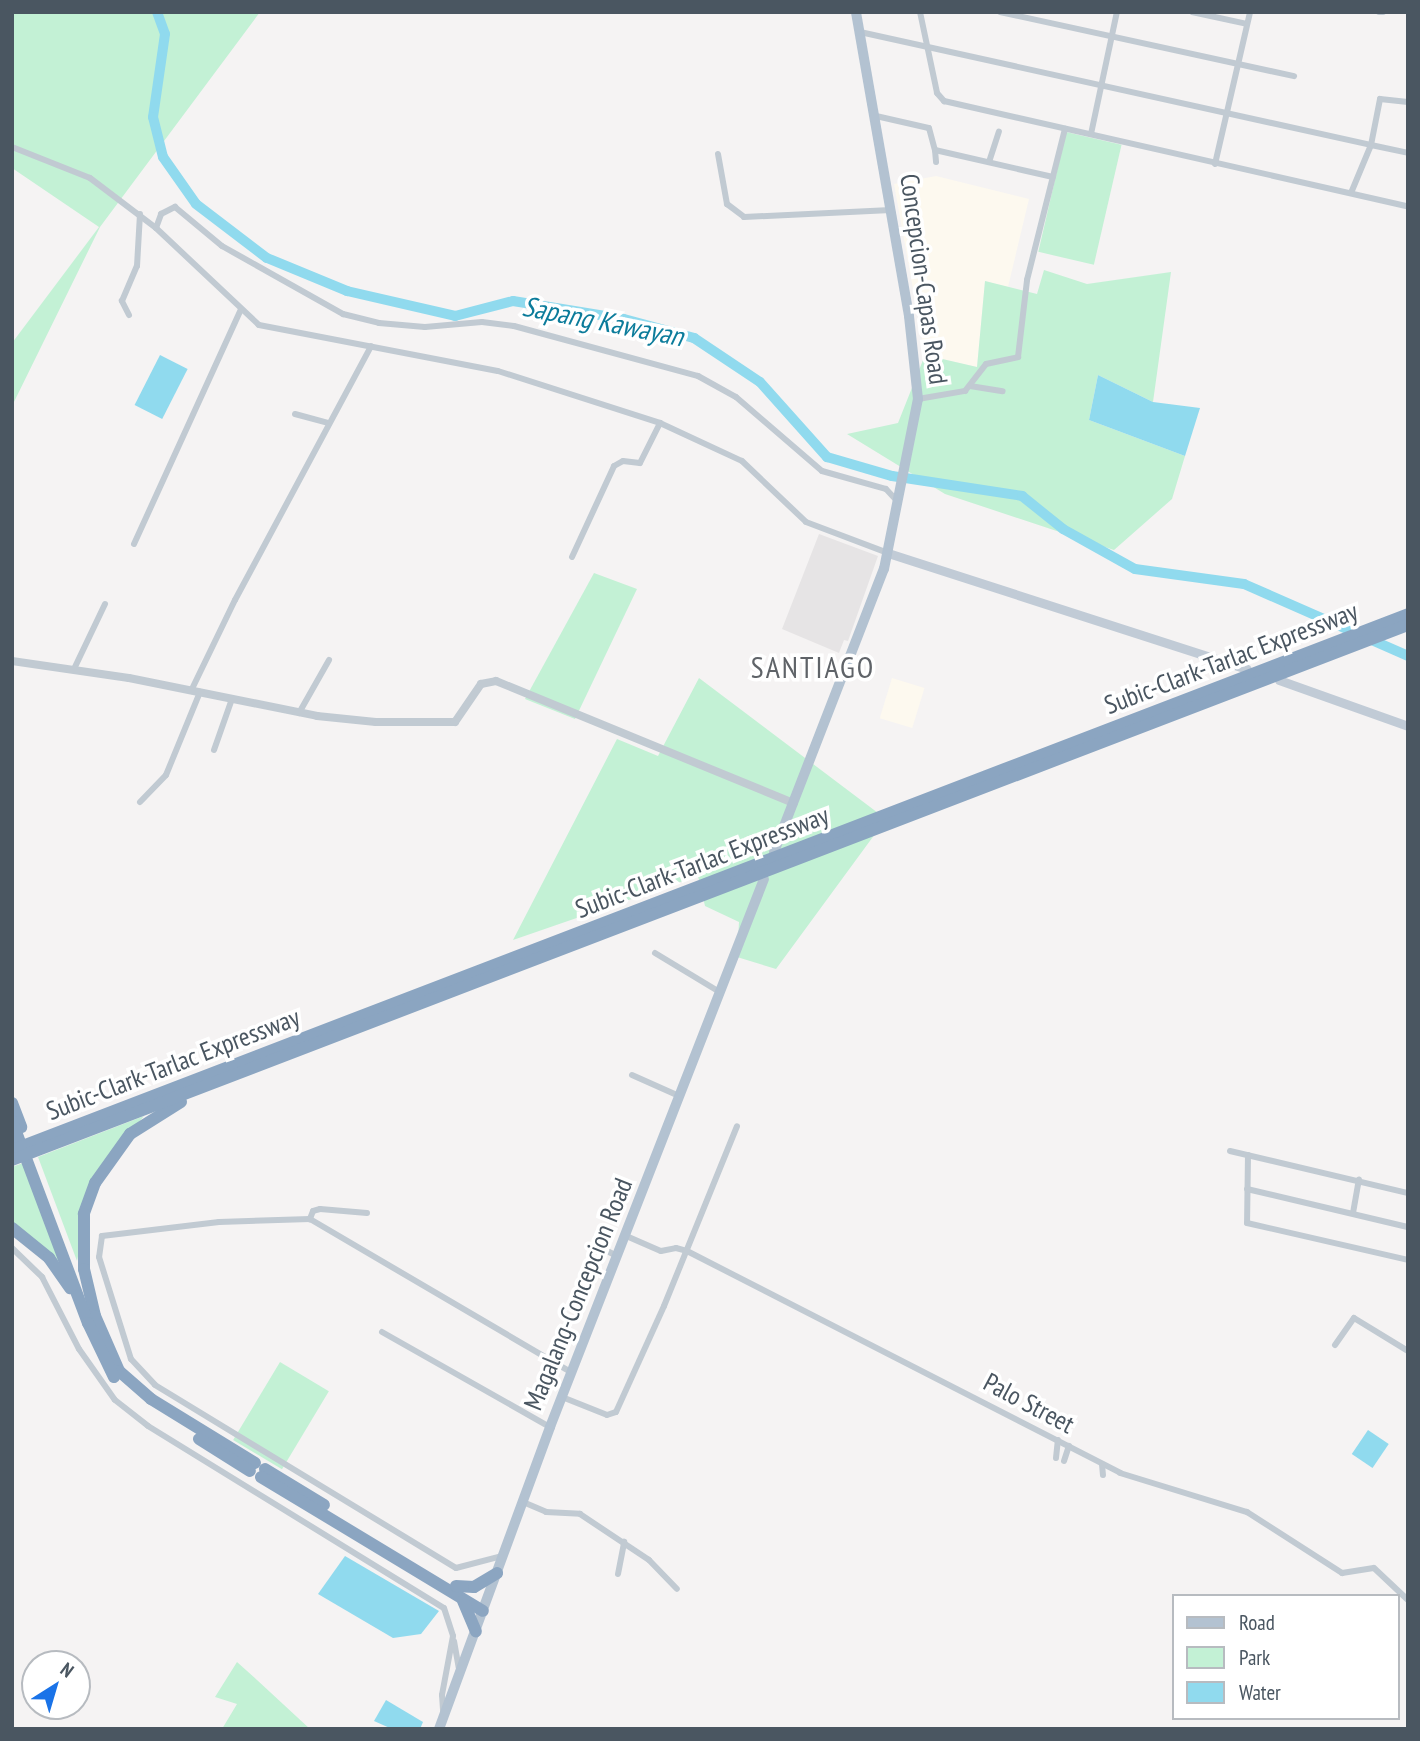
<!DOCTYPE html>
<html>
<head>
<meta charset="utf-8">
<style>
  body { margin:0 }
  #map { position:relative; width:1420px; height:1741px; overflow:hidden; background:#f5f3f3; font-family:"PT Sans Narrow",sans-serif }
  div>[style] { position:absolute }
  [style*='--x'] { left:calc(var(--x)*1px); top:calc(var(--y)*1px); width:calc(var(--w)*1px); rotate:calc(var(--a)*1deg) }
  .commercial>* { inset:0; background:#fdf9ef; transform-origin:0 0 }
  .education>* { inset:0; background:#e6e4e5 }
  .green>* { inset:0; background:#c3f1d5; transform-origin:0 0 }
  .water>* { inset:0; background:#90daee; transform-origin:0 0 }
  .river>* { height:10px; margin:-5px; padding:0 5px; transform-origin:5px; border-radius:5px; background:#90daee }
  .minor>* { height:6px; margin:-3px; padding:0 3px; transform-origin:3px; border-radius:3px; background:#c1cad2 }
  .tertiary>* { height:8px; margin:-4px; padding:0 4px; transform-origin:4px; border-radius:4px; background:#c1cad2 }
  .secondary>* { height:9px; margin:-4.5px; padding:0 4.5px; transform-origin:4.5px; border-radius:4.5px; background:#c1cbd6 }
  .primary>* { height:10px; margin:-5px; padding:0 5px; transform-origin:5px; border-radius:5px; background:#b3c2d1 }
  .motorway>* { height:12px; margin:-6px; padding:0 6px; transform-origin:6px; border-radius:6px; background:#8ba5c1 }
  span { translate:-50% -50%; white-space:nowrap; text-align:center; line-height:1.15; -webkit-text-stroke:7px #fff; paint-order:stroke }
  .street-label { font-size:26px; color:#4a5661 }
  .water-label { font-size:28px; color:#0c7c9b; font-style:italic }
  .quarter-label { font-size:30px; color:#5f6368; letter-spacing:2px }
  .frame { position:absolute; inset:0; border:14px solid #4a5661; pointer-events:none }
  .legend { position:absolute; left:1172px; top:1594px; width:228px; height:126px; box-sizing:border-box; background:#fff; border:2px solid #b7bbc0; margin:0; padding:9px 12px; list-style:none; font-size:21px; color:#4a5661 }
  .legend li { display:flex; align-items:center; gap:14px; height:35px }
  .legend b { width:35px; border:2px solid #b7bbc0 }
  .north { position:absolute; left:21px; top:1650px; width:70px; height:70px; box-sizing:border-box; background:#fff; border:2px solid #b7bbc0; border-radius:50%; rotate:37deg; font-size:19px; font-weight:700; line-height:28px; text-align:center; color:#4a5661 }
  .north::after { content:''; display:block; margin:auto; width:24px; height:32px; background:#1a73e8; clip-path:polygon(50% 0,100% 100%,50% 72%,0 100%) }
</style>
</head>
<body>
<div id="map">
  <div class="commercial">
    <div style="clip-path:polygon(936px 176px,1029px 199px,1008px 287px,985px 281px,977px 367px,925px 355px,894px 184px)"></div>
    <div style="left:892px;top:678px;width:34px;height:42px;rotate:17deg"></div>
  </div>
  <div class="education">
    <div style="clip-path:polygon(819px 534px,878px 556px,848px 641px,844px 640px,839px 653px,782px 629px)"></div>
  </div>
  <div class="green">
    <div style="clip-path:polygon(12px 12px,260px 12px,100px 227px,12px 406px,12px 343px,99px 227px,12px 168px)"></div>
    <div style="left:1066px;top:132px;width:57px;height:123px;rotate:13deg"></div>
    <div style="clip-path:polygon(1044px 270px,1087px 284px,1171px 272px,1153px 402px,1098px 375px,1089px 420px,1185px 456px,1172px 499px,1114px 550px,945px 494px,847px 434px,898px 423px,925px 355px,977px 367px,985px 281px,1037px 294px)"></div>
    <div style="clip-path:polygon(594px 573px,637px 589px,575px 719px,525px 699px)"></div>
    <div style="clip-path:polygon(699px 678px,886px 819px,776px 969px,737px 957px,739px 922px,705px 906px,698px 876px,513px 940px,617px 739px,658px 756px)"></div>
    <div style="clip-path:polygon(144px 1116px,96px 1172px,77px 1261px,38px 1157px)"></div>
    <div style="clip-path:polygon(23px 1163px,63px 1265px,12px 1224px,12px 1167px)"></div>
    <div style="left:280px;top:1362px;width:57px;height:91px;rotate:31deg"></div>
    <div style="clip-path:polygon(237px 1662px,257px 1680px,310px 1729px,222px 1729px,237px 1704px,215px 1697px)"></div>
  </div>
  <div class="water">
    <div style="left:160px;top:355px;width:31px;height:56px;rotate:27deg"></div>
    <div style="clip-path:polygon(1098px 375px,1153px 402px,1200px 408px,1185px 456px,1089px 420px)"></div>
    <div style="left:1368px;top:1430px;width:25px;height:29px;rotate:34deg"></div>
    <div style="clip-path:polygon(345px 1556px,439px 1611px,421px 1634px,393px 1638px,318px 1594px)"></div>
    <div style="clip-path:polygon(386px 1700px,423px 1722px,420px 1729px,392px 1729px,374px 1721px)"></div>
  </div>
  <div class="river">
    <div style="--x:157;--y:12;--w:23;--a:70"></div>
    <div style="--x:165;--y:34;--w:84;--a:98.2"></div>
    <div style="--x:153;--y:117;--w:41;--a:76"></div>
    <div style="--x:163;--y:157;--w:57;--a:54.9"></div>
    <div style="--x:196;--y:204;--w:89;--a:37.3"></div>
    <div style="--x:267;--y:258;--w:87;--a:22.4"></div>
    <div style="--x:347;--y:291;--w:111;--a:13"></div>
    <div style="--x:455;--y:316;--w:60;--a:-14.5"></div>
    <div style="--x:513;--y:301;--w:112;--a:9.2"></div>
    <div style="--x:624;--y:319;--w:73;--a:15.2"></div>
    <div style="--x:694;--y:338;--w:79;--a:33.7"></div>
    <div style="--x:760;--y:382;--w:101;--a:48.2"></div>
    <div style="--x:827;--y:457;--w:68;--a:16.3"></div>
    <div style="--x:892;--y:476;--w:132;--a:8.7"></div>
    <div style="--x:1022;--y:496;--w:53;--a:38.8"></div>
    <div style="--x:1063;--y:529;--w:82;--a:29.1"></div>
    <div style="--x:1135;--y:569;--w:110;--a:7.8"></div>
    <div style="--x:1244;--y:584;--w:179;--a:23.7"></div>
  </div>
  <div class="minor">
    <div style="--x:920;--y:12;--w:83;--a:78.1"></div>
    <div style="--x:937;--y:93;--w:11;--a:49"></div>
    <div style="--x:944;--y:101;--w:476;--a:12.8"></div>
    <div style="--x:1000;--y:12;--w:301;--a:12.3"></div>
    <div style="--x:1192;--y:12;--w:56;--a:12.3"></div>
    <div style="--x:1379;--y:12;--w:4;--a:0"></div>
    <div style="--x:860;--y:32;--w:523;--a:12.47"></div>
    <div style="--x:1371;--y:145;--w:47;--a:-78.9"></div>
    <div style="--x:1380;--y:99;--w:28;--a:6"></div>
    <div style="--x:876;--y:116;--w:54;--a:12.8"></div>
    <div style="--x:929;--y:128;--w:23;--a:75"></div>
    <div style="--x:935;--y:150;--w:121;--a:12.9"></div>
    <div style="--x:1091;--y:134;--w:125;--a:-78"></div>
    <div style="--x:12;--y:147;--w:84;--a:21.7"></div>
    <div style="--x:90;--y:178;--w:83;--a:37.1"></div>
    <div style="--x:156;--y:228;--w:141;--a:43.3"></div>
    <div style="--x:259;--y:325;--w:243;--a:10.9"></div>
    <div style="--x:498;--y:371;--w:170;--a:17.8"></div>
    <div style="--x:660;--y:423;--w:90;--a:24.9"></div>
    <div style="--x:742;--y:461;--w:88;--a:43.6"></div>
    <div style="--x:806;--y:522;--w:88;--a:20.7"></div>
    <div style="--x:935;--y:150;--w:12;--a:85"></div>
    <div style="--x:718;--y:154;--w:51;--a:79.8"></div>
    <div style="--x:727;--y:204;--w:21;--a:37"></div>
    <div style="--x:744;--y:217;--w:147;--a:-2.7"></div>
    <div style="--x:989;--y:162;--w:32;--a:-72"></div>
    <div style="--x:1215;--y:164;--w:156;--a:-77"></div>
    <div style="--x:1351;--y:193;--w:52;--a:-67.4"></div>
    <div style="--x:1371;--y:145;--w:38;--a:12"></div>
    <div style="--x:156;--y:228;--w:15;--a:-70"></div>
    <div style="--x:161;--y:214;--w:16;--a:-27"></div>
    <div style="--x:175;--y:207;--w:61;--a:39.7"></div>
    <div style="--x:222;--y:246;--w:139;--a:29.3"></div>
    <div style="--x:343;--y:314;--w:37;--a:14"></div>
    <div style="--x:379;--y:323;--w:46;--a:5"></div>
    <div style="--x:425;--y:327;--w:57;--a:-5"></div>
    <div style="--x:482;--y:322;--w:32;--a:7"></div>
    <div style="--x:514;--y:326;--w:191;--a:15.2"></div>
    <div style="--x:698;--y:376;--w:43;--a:28.9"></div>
    <div style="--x:736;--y:397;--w:113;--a:40.7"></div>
    <div style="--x:822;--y:471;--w:66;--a:15.7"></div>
    <div style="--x:886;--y:489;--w:16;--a:47"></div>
    <div style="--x:129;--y:315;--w:16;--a:-117"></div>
    <div style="--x:122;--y:301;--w:38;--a:-67"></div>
    <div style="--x:137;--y:266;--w:52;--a:-86.7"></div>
    <div style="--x:970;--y:386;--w:33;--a:9"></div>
    <div style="--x:918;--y:399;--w:48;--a:-9.7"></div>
    <div style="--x:965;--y:391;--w:34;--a:-52"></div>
    <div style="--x:986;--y:364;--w:33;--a:-12"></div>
    <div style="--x:1018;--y:357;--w:78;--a:-83.3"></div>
    <div style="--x:1027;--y:280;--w:156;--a:-75.9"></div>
    <div style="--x:295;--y:414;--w:35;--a:15"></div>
    <div style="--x:134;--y:544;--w:258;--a:-65.5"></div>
    <div style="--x:572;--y:557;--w:100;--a:-65.2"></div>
    <div style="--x:614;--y:466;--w:10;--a:-29"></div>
    <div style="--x:623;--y:461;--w:17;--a:7"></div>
    <div style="--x:640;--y:463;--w:45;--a:-63.4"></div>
    <div style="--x:74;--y:669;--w:72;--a:-64.5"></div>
    <div style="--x:191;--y:691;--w:101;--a:-64.2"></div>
    <div style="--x:235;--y:600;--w:288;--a:-61.8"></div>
    <div style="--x:299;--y:713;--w:61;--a:-60.5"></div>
    <div style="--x:214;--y:750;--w:54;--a:-70.6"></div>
    <div style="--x:140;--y:802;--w:37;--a:-46"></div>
    <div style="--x:166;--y:775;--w:90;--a:-67.7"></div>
    <div style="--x:655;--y:953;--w:74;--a:31.1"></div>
    <div style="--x:632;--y:1075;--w:51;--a:24.1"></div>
    <div style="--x:1230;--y:1151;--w:183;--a:13.3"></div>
    <div style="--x:1248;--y:1155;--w:68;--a:90.8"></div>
    <div style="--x:1247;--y:1223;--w:165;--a:12.9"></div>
    <div style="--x:1247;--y:1189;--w:165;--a:13.3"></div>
    <div style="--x:367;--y:1213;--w:47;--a:-175.1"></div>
    <div style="--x:320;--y:1209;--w:7;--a:164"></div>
    <div style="--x:313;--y:1211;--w:9;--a:111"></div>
    <div style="--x:310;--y:1219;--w:304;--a:30.4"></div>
    <div style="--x:1353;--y:1213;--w:34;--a:-80"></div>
    <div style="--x:310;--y:1219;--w:91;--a:178.1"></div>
    <div style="--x:219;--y:1222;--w:118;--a:173.2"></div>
    <div style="--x:102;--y:1236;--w:21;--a:98"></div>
    <div style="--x:99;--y:1257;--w:107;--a:72.6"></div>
    <div style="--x:131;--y:1359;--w:35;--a:47"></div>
    <div style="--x:155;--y:1385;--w:352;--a:31.3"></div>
    <div style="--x:456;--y:1568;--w:48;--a:-14.6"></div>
    <div style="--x:624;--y:1235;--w:40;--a:23.4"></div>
    <div style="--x:661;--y:1251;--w:15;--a:-11"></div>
    <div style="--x:676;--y:1248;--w:11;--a:15"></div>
    <div style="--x:687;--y:1251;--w:487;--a:27.1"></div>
    <div style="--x:1120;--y:1473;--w:133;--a:17.1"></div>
    <div style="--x:1247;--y:1512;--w:113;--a:32.7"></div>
    <div style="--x:1342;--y:1573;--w:32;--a:-9"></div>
    <div style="--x:1374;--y:1568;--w:47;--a:43.3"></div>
    <div style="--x:596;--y:1245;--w:24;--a:28"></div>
    <div style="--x:12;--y:1248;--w:42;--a:44"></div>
    <div style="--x:42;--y:1277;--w:81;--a:62.8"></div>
    <div style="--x:79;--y:1349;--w:62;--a:54.8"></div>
    <div style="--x:115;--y:1400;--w:42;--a:38.2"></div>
    <div style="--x:148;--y:1426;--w:347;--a:31.6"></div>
    <div style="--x:444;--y:1608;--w:29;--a:72"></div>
    <div style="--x:453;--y:1636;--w:60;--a:100.6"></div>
    <div style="--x:442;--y:1695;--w:16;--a:86"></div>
    <div style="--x:382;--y:1332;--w:193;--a:29.5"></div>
    <div style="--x:1335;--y:1345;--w:33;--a:-55"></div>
    <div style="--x:1354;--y:1318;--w:63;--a:31.4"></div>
    <div style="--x:562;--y:1397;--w:48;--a:21.8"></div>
    <div style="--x:607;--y:1415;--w:9;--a:-18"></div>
    <div style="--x:616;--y:1412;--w:116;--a:-65.6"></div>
    <div style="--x:664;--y:1306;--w:194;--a:-67.9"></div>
    <div style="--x:1056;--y:1458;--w:18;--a:-84"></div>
    <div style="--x:1064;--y:1461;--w:16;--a:-72"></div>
    <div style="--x:1102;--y:1464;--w:11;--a:85"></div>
    <div style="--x:523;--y:1502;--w:25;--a:23"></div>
    <div style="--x:546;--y:1512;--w:34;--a:3"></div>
    <div style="--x:580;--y:1514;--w:83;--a:33.7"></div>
    <div style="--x:649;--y:1560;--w:40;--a:46"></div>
    <div style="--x:618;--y:1574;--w:33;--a:-79"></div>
    <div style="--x:454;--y:1641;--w:27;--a:80"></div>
  </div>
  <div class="tertiary">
    <div style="--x:12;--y:661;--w:118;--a:8.3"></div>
    <div style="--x:129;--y:678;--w:192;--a:11.4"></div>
    <div style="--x:317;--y:716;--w:59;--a:5.8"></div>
    <div style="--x:376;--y:722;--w:79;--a:0"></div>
    <div style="--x:455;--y:722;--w:46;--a:-55.6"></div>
    <div style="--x:481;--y:684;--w:15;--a:-11"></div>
    <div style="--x:496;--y:681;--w:322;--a:22.3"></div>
  </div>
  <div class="secondary">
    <div style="--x:888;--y:553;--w:377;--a:17.9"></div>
    <div style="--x:1279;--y:680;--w:137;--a:19.6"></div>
  </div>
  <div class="primary">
    <div style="--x:774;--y:852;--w:304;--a:-68.8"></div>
    <div style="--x:884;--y:569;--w:173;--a:-78.7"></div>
    <div style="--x:918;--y:399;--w:83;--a:-96.2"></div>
    <div style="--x:909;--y:316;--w:309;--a:-99.9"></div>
    <div style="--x:439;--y:1729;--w:322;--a:-69.8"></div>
    <div style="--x:550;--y:1427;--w:588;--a:-68.67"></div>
  </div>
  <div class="motorway">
    <div style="--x:181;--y:1102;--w:60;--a:147.9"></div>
    <div style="--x:130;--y:1134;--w:60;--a:125.5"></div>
    <div style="--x:95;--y:1183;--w:33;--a:110"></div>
    <div style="--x:84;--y:1214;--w:55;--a:90"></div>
    <div style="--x:84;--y:1269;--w:48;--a:76.8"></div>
    <div style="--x:95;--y:1316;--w:60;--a:66.4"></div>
    <div style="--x:119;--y:1371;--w:43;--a:41.2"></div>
    <div style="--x:151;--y:1399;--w:122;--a:31.6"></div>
    <div style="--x:12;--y:1103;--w:26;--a:69"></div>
    <div style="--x:12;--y:1121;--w:216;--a:69.4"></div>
    <div style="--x:88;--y:1323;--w:60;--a:64.3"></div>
    <div style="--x:12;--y:1150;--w:1495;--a:-21"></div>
    <div style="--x:12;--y:1160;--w:1495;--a:-20.97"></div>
    <div style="--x:12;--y:1228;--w:48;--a:39"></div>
    <div style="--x:49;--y:1258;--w:37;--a:55"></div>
    <div style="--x:199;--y:1439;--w:60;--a:32.1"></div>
    <div style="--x:265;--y:1469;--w:69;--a:31.4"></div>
    <div style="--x:261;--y:1477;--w:259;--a:31.1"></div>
    <div style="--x:456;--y:1586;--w:18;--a:3"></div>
    <div style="--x:474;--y:1587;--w:27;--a:-31"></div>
    <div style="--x:463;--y:1601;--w:33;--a:67"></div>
  </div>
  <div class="street-label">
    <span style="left:924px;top:279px;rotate:82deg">Concepcion-Capas Road</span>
    <span style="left:1231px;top:658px;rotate:-21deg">Subic-Clark-Tarlac Expressway</span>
    <span style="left:702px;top:862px;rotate:-21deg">Subic-Clark-Tarlac Expressway</span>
    <span style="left:173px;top:1064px;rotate:-21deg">Subic-Clark-Tarlac Expressway</span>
    <span style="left:578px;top:1294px;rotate:-68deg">Magalang-Concepcion Road</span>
    <span style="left:1029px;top:1403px;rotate:28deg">Palo Street</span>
  </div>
  <div class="water-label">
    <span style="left:603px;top:321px;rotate:11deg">Sapang Kawayan</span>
  </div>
  <div class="quarter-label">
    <span style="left:813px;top:667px">SANTIAGO</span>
  </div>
  <div class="frame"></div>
  <ul class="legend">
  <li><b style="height:9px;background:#b3c2d1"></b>Road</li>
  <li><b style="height:19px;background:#c3f1d5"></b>Park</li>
  <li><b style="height:19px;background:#90daee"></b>Water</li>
  </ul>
  <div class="north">N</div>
</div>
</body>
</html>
